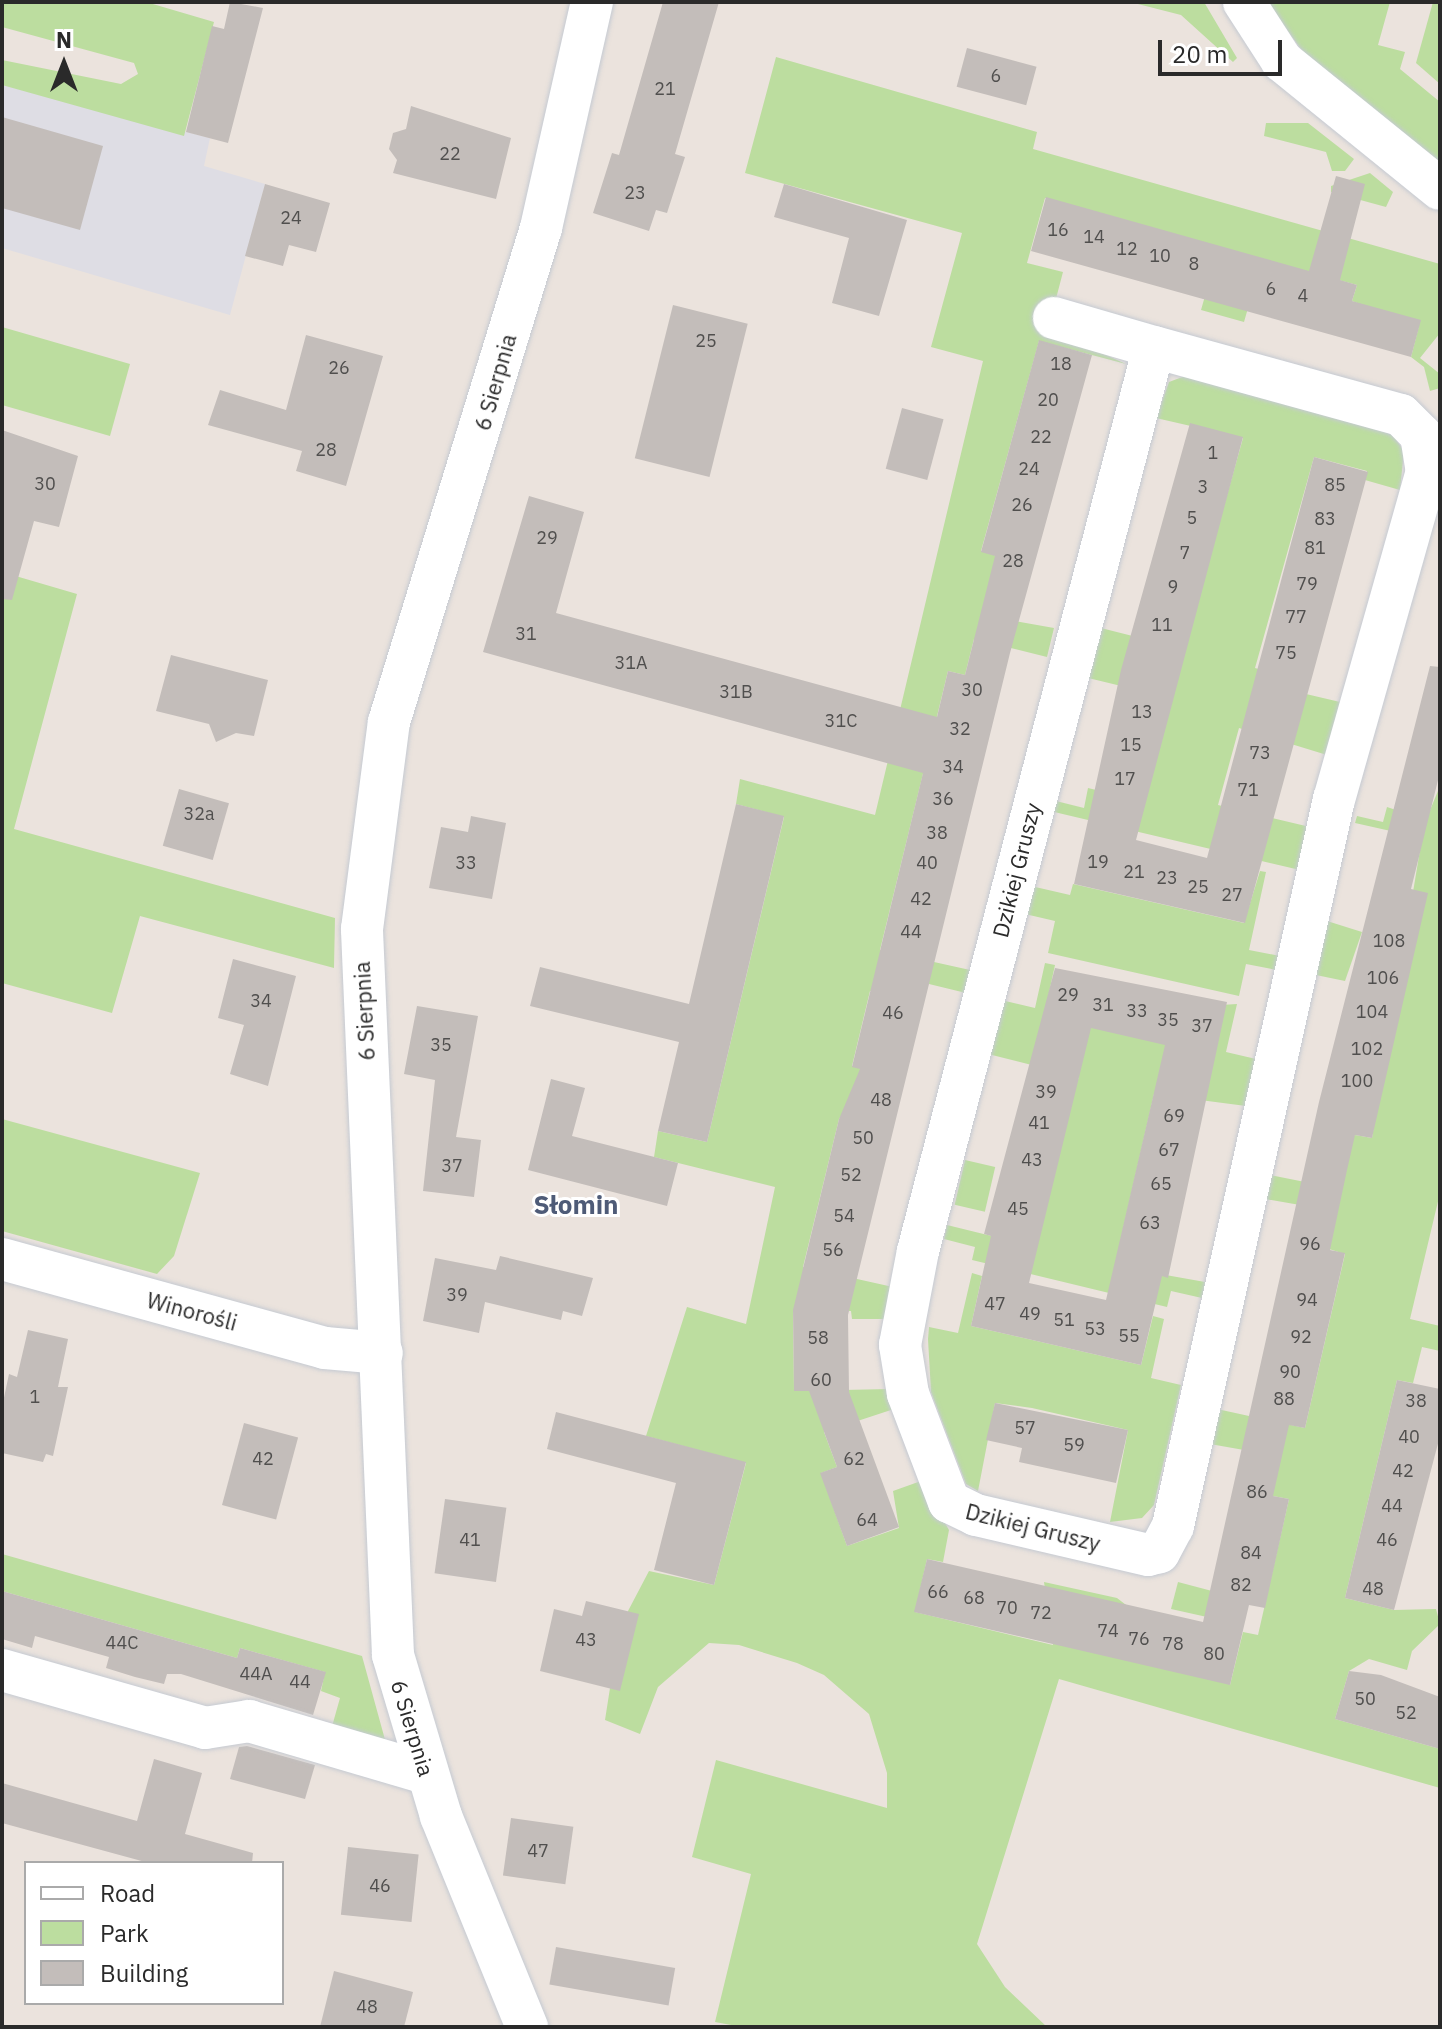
<!DOCTYPE html>
<html>
<head>
<meta charset="utf-8">
<style>
  body { margin:0 }
  #map { position:relative; width:1442px; height:2029px; overflow:hidden; background:#ebe3dd; font-family:"IBM Plex Sans",sans-serif }
  div>[style] { position:absolute }
  [style*='--x'] { left:calc(var(--x)*1px); top:calc(var(--y)*1px); width:calc(var(--w)*1px); rotate:calc(var(--a)*1deg) }
  .industrial>* { inset:0; background:#dedde4 }
  .green>* { inset:0; background:#bcdd9f; transform-origin:0 0 }
  .building>* { inset:0; background:#c3bdba; transform-origin:0 0 }
  .roads { filter:drop-shadow(0 0 2px #c5cad2) drop-shadow(0 0 2px #c5cad2) }
  .minor>* { height:42px; margin:-21px; padding:0 21px; transform-origin:21px; border-radius:21px; background:#fff }
  span { translate:-50% -50%; white-space:nowrap; text-align:center; line-height:1.15; -webkit-text-stroke:6px #fff; paint-order:stroke }
  .number-label { font-size:18px; color:#504f4e }
  .number-label span { -webkit-text-stroke-width:0 }
  .street-label { font-size:22px; color:#2a2a2a }
  .quarter-label { font-size:26px; color:#4e5b77; font-weight:700 }
  .frame { position:absolute; inset:0; border:4px solid #2a2a2a; pointer-events:none }
  .legend { position:absolute; left:24px; top:1861px; width:260px; height:144px; box-sizing:border-box; background:#fff; border:2px solid #aaa; margin:0; padding:10px 14px; list-style:none; font-size:24px; color:#2a2a2a }
  .legend li { display:flex; align-items:center; gap:16px; height:40px }
  .legend b { width:40px; border:2px solid #aaa }
  .north { position:absolute; left:24px; top:24px; width:80px; height:80px; -webkit-text-stroke:6px #fff; paint-order:stroke; rotate:0deg; font-size:22px; font-weight:700; line-height:32px; text-align:center; color:#2a2a2a }
  .north::after { content:''; display:block; margin:auto; width:28px; height:36px; background:#2a2a2a; clip-path:polygon(50% 0,100% 100%,50% 72%,0 100%) }
  .scale { position:absolute; left:1158px; top:40px; width:124px; height:36px; box-sizing:border-box; border:4px solid #2a2a2a; border-top:0; padding-left:10px; font-size:24px; line-height:28px; white-space:nowrap; color:#2a2a2a; -webkit-text-stroke:6px #fff; paint-order:stroke }
</style>
</head>
<body>
<div id="map">
  <div class="industrial">
    <div style="clip-path:polygon(2px 85px,210px 138px,204px 166px,265px 184px,230px 315px,2px 248px)"></div>
  </div>
  <div class="green">
    <div style="clip-path:polygon(2px 2px,146px 2px,214px 22px,184px 136px,2px 85px,2px 60px,121px 84px,138px 74px,134px 63px,2px 27px)"></div>
    <div style="clip-path:polygon(1130px 2px,1204px 2px,1237px 58px,1233px 62px,1181px 15px)"></div>
    <div style="clip-path:polygon(1266px 2px,1390px 2px,1378px 45px,1405px 52px,1400px 69px,1440px 102px,1440px 169px,1307px 57px)"></div>
    <div style="clip-path:polygon(1433px 2px,1440px 2px,1440px 84px,1416px 63px)"></div>
    <div style="clip-path:polygon(776px 57px,1037px 132px,1033px 149px,1440px 264px,1440px 333px,1420px 358px,1440px 374px,1440px 388px,1430px 391px,1424px 367px,1411px 357px,1419px 326px,1352px 301px,1357px 285px,1262px 259px,1244px 322px,1201px 310px,1219px 247px,1045px 198px,1027px 263px,1063px 272px,1048px 329px,1126px 364px,1039px 341px,981px 551px,997px 556px,982px 615px,1054px 628px,1047px 657px,974px 639px,965px 675px,948px 671px,880px 950px,970px 970px,966px 993px,929px 984px,870px 991px,852px 1066px,869px 1071px,839px 1119px,803px 1267px,893px 1287px,887px 1319px,852px 1319px,851px 1311px,793px 1312px,794px 1391px,890px 1389px,894px 1409px,824px 1432px,837px 1467px,821px 1473px,847px 1546px,899px 1528px,893px 1491px,921px 1481px,949px 1530px,943px 1562px,927px 1559px,915px 1612px,1053px 1645px,1044px 1582px,1117px 1598px,1230px 1685px,1243px 1632px,1258px 1635px,1289px 1499px,1273px 1496px,1244px 1450px,1210px 1444px,1217px 1409px,1305px 1428px,1345px 1254px,1329px 1249px,1300px 1205px,1265px 1199px,1270px 1175px,1305px 1182px,1355px 1135px,1372px 1138px,1422px 838px,1355px 823px,1357px 816px,1383px 822px,1387px 807px,1426px 820px,1440px 786px,1440px 1193px,1410px 1319px,1440px 1326px,1440px 1351px,1422px 1347px,1413px 1383px,1397px 1380px,1345px 1598px,1394px 1610px,1436px 1609px,1440px 1624px,1412px 1651px,1407px 1670px,1369px 1659px,1349px 1671px,1335px 1719px,1440px 1749px,1440px 1788px,1059px 1679px,977px 1944px,1005px 1987px,1047px 2027px,742px 2027px,715px 2022px,751px 1874px,692px 1857px,716px 1760px,887px 1808px,887px 1773px,869px 1714px,824px 1675px,797px 1663px,739px 1645px,709px 1643px,658px 1687px,640px 1734px,605px 1720px,610px 1688px,619px 1690px,628px 1611px,649px 1571px,714px 1585px,746px 1463px,646px 1436px,687px 1307px,746px 1324px,775px 1187px,654px 1157px,658px 1131px,707px 1142px,784px 817px,736px 804px,740px 779px,875px 815px,983px 361px,931px 347px,962px 233px,745px 173px)"></div>
    <div style="clip-path:polygon(1266px 123px,1308px 123px,1354px 159px,1345px 171px,1332px 171px,1326px 152px,1264px 136px)"></div>
    <div style="clip-path:polygon(1370px 173px,1393px 192px,1386px 207px,1331px 192px,1331px 186px)"></div>
    <div style="clip-path:polygon(2px 327px,130px 364px,110px 436px,2px 405px)"></div>
    <div style="clip-path:polygon(1185px 376px,1392px 434px,1404px 451px,1400px 490px,1365px 480px,1367px 471px,1314px 457px,1255px 668px,1309px 683px,1306px 694px,1340px 702px,1327px 755px,1239px 728px,1218px 805px,1310px 827px,1300px 870px,1050px 811px,1052px 800px,1084px 808px,1088px 788px,1145px 802px,1171px 698px,1084px 677px,1097px 627px,1184px 649px,1243px 438px,1156px 418px,1169px 382px)"></div>
    <div style="clip-path:polygon(2px 572px,77px 594px,14px 829px,335px 918px,334px 968px,140px 916px,112px 1013px,2px 983px)"></div>
    <div style="clip-path:polygon(1260px 871px,1266px 872px,1249px 950px,1280px 956px,1277px 970px,1246px 964px,1239px 996px,1048px 953px,1055px 921px,1025px 914px,1031px 886px,1070px 895px,1073px 884px,1244px 923px)"></div>
    <div style="clip-path:polygon(1327px 921px,1362px 932px,1345px 981px,1316px 975px)"></div>
    <div style="clip-path:polygon(1045px 963px,1055px 965px,1044px 1016px,1237px 1004px,1226px 1052px,1256px 1059px,1246px 1106px,1154px 1094px,1120px 1242px,1132px 1269px,1205px 1282px,1202px 1298px,1171px 1291px,1167px 1307px,972px 1260px,975px 1247px,944px 1239px,947px 1225px,1020px 1243px,1079px 1077px,988px 1054px,1001px 1000px,1035px 1008px)"></div>
    <div style="clip-path:polygon(2px 1119px,200px 1173px,174px 1256px,157px 1274px,2px 1231px)"></div>
    <div style="left:965px;top:1160px;width:31px;height:46px;rotate:13deg"></div>
    <div style="clip-path:polygon(972px 1273px,982px 1276px,971px 1326px,1141px 1365px,1153px 1316px,1164px 1319px,1151px 1378px,1181px 1385px,1154px 1505px,1142px 1518px,1110px 1522px,1128px 1430px,1032px 1408px,995px 1403px,978px 1491px,966px 1484px,931px 1392px,928px 1339px,929px 1327px,958px 1333px)"></div>
    <div style="clip-path:polygon(2px 1554px,362px 1656px,387px 1747px,331px 1730px,340px 1698px,321px 1691px,325px 1672px,240px 1648px,237px 1658px,2px 1591px)"></div>
    <div style="clip-path:polygon(1178px 1582px,1212px 1591px,1225px 1621px,1171px 1609px)"></div>
  </div>
  <div class="building">
    <div style="clip-path:polygon(230px 2px,263px 8px,228px 143px,186px 132px,212px 26px,224px 29px)"></div>
    <div style="clip-path:polygon(663px 2px,719px 2px,675px 154px,685px 157px,667px 213px,656px 210px,649px 231px,593px 213px,612px 153px,619px 155px)"></div>
    <div style="left:967px;top:48px;width:72px;height:40px;rotate:15deg"></div>
    <div style="clip-path:polygon(411px 106px,511px 138px,496px 199px,393px 173px,397px 160px,389px 149px,393px 133px,406px 129px)"></div>
    <div style="clip-path:polygon(2px 117px,103px 146px,80px 230px,2px 208px)"></div>
    <div style="clip-path:polygon(1336px 176px,1365px 184px,1340px 280px,1357px 285px,1352px 301px,1421px 320px,1411px 357px,1031px 251px,1046px 197px,1309px 271px)"></div>
    <div style="clip-path:polygon(265px 184px,330px 203px,316px 252px,289px 245px,283px 266px,245px 256px)"></div>
    <div style="clip-path:polygon(784px 184px,907px 220px,879px 316px,832px 303px,849px 238px,774px 217px)"></div>
    <div style="left:673px;top:305px;width:77px;height:158px;rotate:14deg"></div>
    <div style="clip-path:polygon(306px 335px,383px 356px,346px 486px,296px 471px,302px 451px,208px 425px,220px 390px,286px 410px)"></div>
    <div style="clip-path:polygon(1039px 340px,1092px 355px,1010px 653px,848px 1315px,849px 1392px,899px 1527px,847px 1546px,820px 1473px,837px 1467px,809px 1391px,794px 1391px,793px 1310px,839px 1119px,860px 1069px,852px 1067px,923px 773px,483px 652px,529px 496px,584px 512px,556px 613px,937px 717px,948px 671px,965px 675px,995px 556px,981px 552px)"></div>
    <div style="left:902px;top:408px;width:43px;height:63px;rotate:15deg"></div>
    <div style="clip-path:polygon(1190px 423px,1243px 437px,1136px 840px,1207px 858px,1314px 457px,1368px 472px,1245px 923px,1074px 884px,1121px 670px)"></div>
    <div style="clip-path:polygon(2px 430px,78px 456px,59px 527px,34px 521px,12px 600px,2px 599px)"></div>
    <div style="clip-path:polygon(171px 655px,268px 680px,254px 736px,236px 733px,216px 742px,209px 724px,156px 711px)"></div>
    <div style="clip-path:polygon(1430px 666px,1440px 667px,1440px 772px,1411px 889px,1428px 893px,1372px 1138px,1355px 1135px,1347px 1170px,1330px 1250px,1345px 1253px,1305px 1428px,1289px 1425px,1273px 1496px,1289px 1499px,1265px 1608px,1249px 1605px,1230px 1685px,914px 1612px,927px 1559px,1203px 1622px,1319px 1102px)"></div>
    <div style="left:179px;top:789px;width:52px;height:59px;rotate:16deg"></div>
    <div style="clip-path:polygon(736px 804px,784px 816px,707px 1142px,658px 1131px,679px 1042px,530px 1006px,540px 967px,689px 1004px)"></div>
    <div style="clip-path:polygon(471px 816px,506px 823px,492px 899px,429px 888px,441px 827px,468px 832px)"></div>
    <div style="clip-path:polygon(233px 959px,296px 976px,268px 1086px,230px 1074px,244px 1025px,218px 1018px)"></div>
    <div style="clip-path:polygon(evenodd,1055px 968px,1227px 1002px,1168px 1278px,1162px 1276px,1141px 1365px,971px 1326px,991px 1236px,984px 1234px,1055px 968px,1091px 1028px,1165px 1045px,1106px 1300px,1029px 1283px,1091px 1028px)"></div>
    <div style="clip-path:polygon(417px 1006px,478px 1016px,456px 1137px,481px 1140px,474px 1197px,423px 1191px,435px 1080px,404px 1074px)"></div>
    <div style="clip-path:polygon(551px 1079px,585px 1088px,572px 1136px,678px 1163px,667px 1206px,528px 1170px)"></div>
    <div style="clip-path:polygon(500px 1256px,593px 1278px,582px 1316px,563px 1311px,561px 1320px,485px 1302px,479px 1333px,423px 1321px,435px 1258px,496px 1270px)"></div>
    <div style="clip-path:polygon(28px 1330px,68px 1339px,58px 1387px,68px 1387px,53px 1456px,46px 1454px,43px 1462px,2px 1453px,2px 1407px,9px 1374px,17px 1377px)"></div>
    <div style="clip-path:polygon(1397px 1380px,1440px 1389px,1440px 1436px,1394px 1610px,1345px 1598px)"></div>
    <div style="clip-path:polygon(995px 1403px,1128px 1430px,1116px 1483px,1019px 1462px,1022px 1448px,986px 1440px)"></div>
    <div style="clip-path:polygon(556px 1412px,746px 1462px,714px 1585px,654px 1570px,676px 1483px,547px 1449px)"></div>
    <div style="left:244px;top:1423px;width:56px;height:85px;rotate:15deg"></div>
    <div style="left:445px;top:1499px;width:62px;height:75px;rotate:8deg"></div>
    <div style="clip-path:polygon(2px 1591px,237px 1658px,240px 1648px,326px 1672px,313px 1715px,181px 1674px,167px 1674px,164px 1684px,135px 1677px,106px 1668px,109px 1657px,35px 1636px,32px 1648px,2px 1639px)"></div>
    <div style="clip-path:polygon(586px 1601px,639px 1614px,620px 1691px,540px 1671px,554px 1609px,582px 1616px)"></div>
    <div style="clip-path:polygon(1349px 1671px,1381px 1675px,1440px 1697px,1440px 1749px,1335px 1719px)"></div>
    <div style="clip-path:polygon(247px 1746px,315px 1765px,305px 1799px,230px 1779px,239px 1747px)"></div>
    <div style="clip-path:polygon(154px 1759px,202px 1773px,185px 1834px,253px 1853px,252px 1863px,149px 1863px,2px 1823px,2px 1783px,137px 1821px)"></div>
    <div style="left:511px;top:1818px;width:63px;height:58px;rotate:8deg"></div>
    <div style="left:348px;top:1847px;width:71px;height:68px;rotate:6deg"></div>
    <div style="left:556px;top:1947px;width:121px;height:38px;rotate:10deg"></div>
    <div style="clip-path:polygon(334px 1971px,413px 1992px,404px 2027px,320px 2027px)"></div>
  </div>
  <div class="roads">
    <div class="minor">
      <div style="--x:1244;--y:2;--w:70;--a:57.2"></div>
      <div style="--x:1282;--y:61;--w:203;--a:39"></div>
      <div style="--x:1054;--y:318;--w:104;--a:16.2"></div>
      <div style="--x:1154;--y:347;--w:256;--a:15.4"></div>
      <div style="--x:1401;--y:415;--w:28;--a:45"></div>
      <div style="--x:1421;--y:435;--w:36;--a:81"></div>
      <div style="--x:1427;--y:471;--w:341;--a:105.8"></div>
      <div style="--x:1334;--y:799;--w:745;--a:102.49"></div>
      <div style="--x:1173;--y:1526;--w:30;--a:118"></div>
      <div style="--x:1159;--y:1552;--w:11;--a:165"></div>
      <div style="--x:1148;--y:1555;--w:177;--a:-166.9"></div>
      <div style="--x:976;--y:1515;--w:30;--a:-154"></div>
      <div style="--x:949;--y:1502;--w:116;--a:-110.8"></div>
      <div style="--x:908;--y:1394;--w:50;--a:-99.3"></div>
      <div style="--x:900;--y:1345;--w:96;--a:-79.2"></div>
      <div style="--x:918;--y:1251;--w:934;--a:-75.37"></div>
      <div style="--x:2;--y:1259;--w:335;--a:15.4"></div>
      <div style="--x:325;--y:1348;--w:57;--a:5"></div>
      <div style="--x:2;--y:1670;--w:211;--a:15.9"></div>
      <div style="--x:205;--y:1728;--w:45;--a:-9"></div>
      <div style="--x:249;--y:1721;--w:184;--a:16.4"></div>
      <div style="--x:527;--y:2027;--w:228;--a:-112.2"></div>
      <div style="--x:441;--y:1816;--w:168;--a:-106.6"></div>
      <div style="--x:393;--y:1655;--w:727;--a:-92.45"></div>
      <div style="--x:362;--y:929;--w:209;--a:-82.6"></div>
      <div style="--x:389;--y:722;--w:517;--a:-72.9"></div>
      <div style="--x:541;--y:228;--w:232;--a:-77.3"></div>
    </div>
  </div>
  <div class="number-label">
    <span style="left:996px;top:76px">6</span>
    <span style="left:665px;top:89px">21</span>
    <span style="left:450px;top:154px">22</span>
    <span style="left:635px;top:193px">23</span>
    <span style="left:291px;top:218px">24</span>
    <span style="left:1058px;top:230px">16</span>
    <span style="left:1094px;top:237px">14</span>
    <span style="left:1127px;top:249px">12</span>
    <span style="left:1160px;top:256px">10</span>
    <span style="left:1194px;top:264px">8</span>
    <span style="left:1271px;top:289px">6</span>
    <span style="left:1303px;top:296px">4</span>
    <span style="left:706px;top:341px">25</span>
    <span style="left:1061px;top:364px">18</span>
    <span style="left:339px;top:368px">26</span>
    <span style="left:1048px;top:400px">20</span>
    <span style="left:1041px;top:437px">22</span>
    <span style="left:326px;top:450px">28</span>
    <span style="left:1213px;top:453px">1</span>
    <span style="left:1029px;top:469px">24</span>
    <span style="left:45px;top:484px">30</span>
    <span style="left:1335px;top:485px">85</span>
    <span style="left:1203px;top:487px">3</span>
    <span style="left:1022px;top:505px">26</span>
    <span style="left:1192px;top:518px">5</span>
    <span style="left:1325px;top:519px">83</span>
    <span style="left:547px;top:538px">29</span>
    <span style="left:1315px;top:548px">81</span>
    <span style="left:1185px;top:553px">7</span>
    <span style="left:1013px;top:561px">28</span>
    <span style="left:1307px;top:584px">79</span>
    <span style="left:1173px;top:587px">9</span>
    <span style="left:1296px;top:617px">77</span>
    <span style="left:1162px;top:625px">11</span>
    <span style="left:526px;top:634px">31</span>
    <span style="left:1286px;top:653px">75</span>
    <span style="left:631px;top:663px">31A</span>
    <span style="left:972px;top:690px">30</span>
    <span style="left:736px;top:692px">31B</span>
    <span style="left:1142px;top:712px">13</span>
    <span style="left:841px;top:721px">31C</span>
    <span style="left:960px;top:729px">32</span>
    <span style="left:1131px;top:745px">15</span>
    <span style="left:1260px;top:753px">73</span>
    <span style="left:953px;top:767px">34</span>
    <span style="left:1125px;top:779px">17</span>
    <span style="left:1248px;top:790px">71</span>
    <span style="left:943px;top:799px">36</span>
    <span style="left:199px;top:814px">32a</span>
    <span style="left:937px;top:833px">38</span>
    <span style="left:1098px;top:862px">19</span>
    <span style="left:466px;top:863px">33</span>
    <span style="left:927px;top:863px">40</span>
    <span style="left:1134px;top:872px">21</span>
    <span style="left:1167px;top:878px">23</span>
    <span style="left:1198px;top:887px">25</span>
    <span style="left:1232px;top:895px">27</span>
    <span style="left:921px;top:899px">42</span>
    <span style="left:911px;top:932px">44</span>
    <span style="left:1389px;top:941px">108</span>
    <span style="left:1383px;top:978px">106</span>
    <span style="left:1068px;top:995px">29</span>
    <span style="left:261px;top:1001px">34</span>
    <span style="left:1103px;top:1005px">31</span>
    <span style="left:1137px;top:1011px">33</span>
    <span style="left:1372px;top:1012px">104</span>
    <span style="left:893px;top:1013px">46</span>
    <span style="left:1168px;top:1020px">35</span>
    <span style="left:1202px;top:1026px">37</span>
    <span style="left:441px;top:1045px">35</span>
    <span style="left:1367px;top:1049px">102</span>
    <span style="left:1357px;top:1081px">100</span>
    <span style="left:1046px;top:1092px">39</span>
    <span style="left:881px;top:1100px">48</span>
    <span style="left:1174px;top:1116px">69</span>
    <span style="left:1039px;top:1123px">41</span>
    <span style="left:863px;top:1138px">50</span>
    <span style="left:1169px;top:1150px">67</span>
    <span style="left:1032px;top:1160px">43</span>
    <span style="left:452px;top:1166px">37</span>
    <span style="left:851px;top:1175px">52</span>
    <span style="left:1161px;top:1184px">65</span>
    <span style="left:1018px;top:1209px">45</span>
    <span style="left:844px;top:1216px">54</span>
    <span style="left:1150px;top:1223px">63</span>
    <span style="left:1310px;top:1244px">96</span>
    <span style="left:833px;top:1250px">56</span>
    <span style="left:457px;top:1295px">39</span>
    <span style="left:1307px;top:1300px">94</span>
    <span style="left:995px;top:1304px">47</span>
    <span style="left:1030px;top:1314px">49</span>
    <span style="left:1064px;top:1320px">51</span>
    <span style="left:1095px;top:1329px">53</span>
    <span style="left:1129px;top:1336px">55</span>
    <span style="left:1301px;top:1337px">92</span>
    <span style="left:818px;top:1338px">58</span>
    <span style="left:1290px;top:1372px">90</span>
    <span style="left:821px;top:1380px">60</span>
    <span style="left:35px;top:1397px">1</span>
    <span style="left:1284px;top:1399px">88</span>
    <span style="left:1416px;top:1401px">38</span>
    <span style="left:1025px;top:1428px">57</span>
    <span style="left:1409px;top:1437px">40</span>
    <span style="left:1074px;top:1445px">59</span>
    <span style="left:263px;top:1459px">42</span>
    <span style="left:854px;top:1459px">62</span>
    <span style="left:1403px;top:1471px">42</span>
    <span style="left:1257px;top:1492px">86</span>
    <span style="left:1392px;top:1506px">44</span>
    <span style="left:867px;top:1520px">64</span>
    <span style="left:470px;top:1540px">41</span>
    <span style="left:1387px;top:1540px">46</span>
    <span style="left:1251px;top:1553px">84</span>
    <span style="left:1241px;top:1585px">82</span>
    <span style="left:1373px;top:1589px">48</span>
    <span style="left:938px;top:1592px">66</span>
    <span style="left:974px;top:1598px">68</span>
    <span style="left:1007px;top:1608px">70</span>
    <span style="left:1041px;top:1613px">72</span>
    <span style="left:1108px;top:1631px">74</span>
    <span style="left:1139px;top:1639px">76</span>
    <span style="left:586px;top:1640px">43</span>
    <span style="left:122px;top:1643px">44C</span>
    <span style="left:1173px;top:1644px">78</span>
    <span style="left:1214px;top:1654px">80</span>
    <span style="left:256px;top:1674px">44A</span>
    <span style="left:300px;top:1682px">44</span>
    <span style="left:1365px;top:1699px">50</span>
    <span style="left:1406px;top:1713px">52</span>
    <span style="left:538px;top:1851px">47</span>
    <span style="left:380px;top:1886px">46</span>
    <span style="left:367px;top:2007px">48</span>
  </div>
  <div class="street-label">
    <span style="left:495px;top:382px;rotate:-74deg">6 Sierpnia</span>
    <span style="left:1016px;top:870px;rotate:-76deg">Dzikiej Gruszy</span>
    <span style="left:364px;top:1011px;rotate:-93deg">6 Sierpnia</span>
    <span style="left:192px;top:1311px;rotate:15deg">Winorośli</span>
    <span style="left:1033px;top:1527px;rotate:14deg">Dzikiej Gruszy</span>
    <span style="left:413px;top:1728px;rotate:73deg">6 Sierpnia</span>
  </div>
  <div class="quarter-label">
    <span style="left:576px;top:1205px">Słomin</span>
  </div>
  <div class="frame"></div>
  <ul class="legend">
  <li><b style="height:10px;background:#fff"></b>Road</li>
  <li><b style="height:22px;background:#bcdd9f"></b>Park</li>
  <li><b style="height:22px;background:#c3bdba"></b>Building</li>
  </ul>
  <div class="north">N</div>
  <div class="scale">20 m</div>
</div>
</body>
</html>
